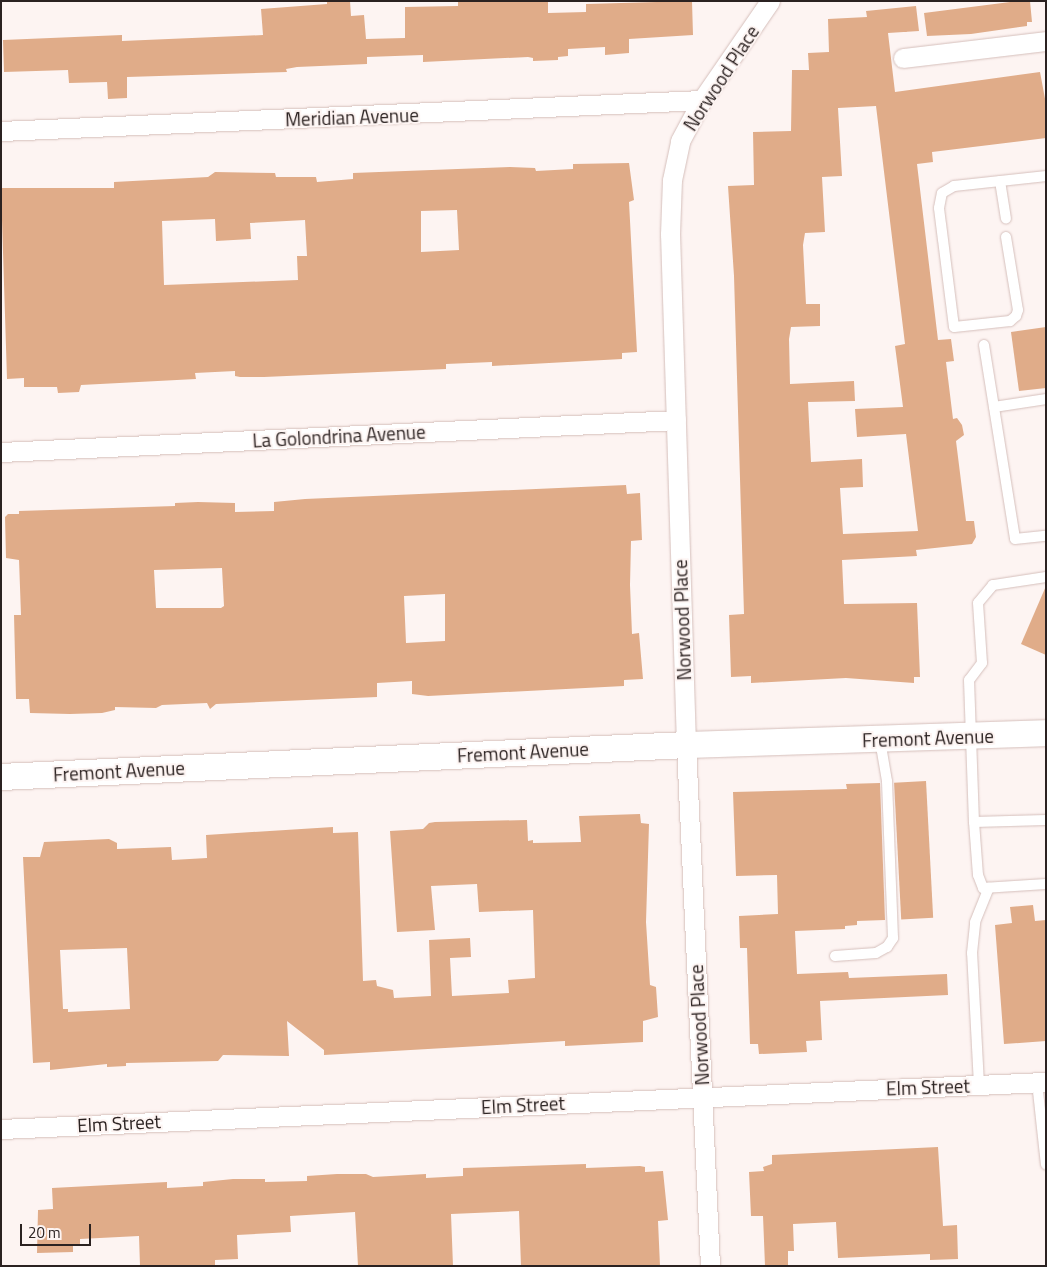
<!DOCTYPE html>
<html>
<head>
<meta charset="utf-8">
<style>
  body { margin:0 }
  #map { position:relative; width:1047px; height:1267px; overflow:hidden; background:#fdf4f2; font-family:"Titillium Web",sans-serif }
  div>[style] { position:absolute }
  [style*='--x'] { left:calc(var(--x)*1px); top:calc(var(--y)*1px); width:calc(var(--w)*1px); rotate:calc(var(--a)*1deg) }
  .building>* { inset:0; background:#e0ac89; transform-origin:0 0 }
  .roads { filter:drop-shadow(0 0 1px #d5bfbb) drop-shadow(0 0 1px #d5bfbb) }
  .service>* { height:10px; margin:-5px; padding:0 5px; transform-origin:5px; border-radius:5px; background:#fff }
  .minor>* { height:19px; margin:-9.5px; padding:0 9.5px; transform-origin:9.5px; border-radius:9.5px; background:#fff }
  .secondary>* { height:26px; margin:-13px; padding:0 13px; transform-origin:13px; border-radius:13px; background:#fff }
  span { translate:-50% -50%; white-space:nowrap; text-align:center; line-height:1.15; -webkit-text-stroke:4px #fdf4f2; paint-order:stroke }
  .street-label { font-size:19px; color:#2b2221 }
  .frame { position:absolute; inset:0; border:2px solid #2b2221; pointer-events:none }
  .scale { position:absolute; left:20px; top:1224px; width:71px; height:22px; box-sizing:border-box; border:2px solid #2b2221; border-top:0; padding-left:6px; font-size:15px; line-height:18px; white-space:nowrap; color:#2b2221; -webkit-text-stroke:4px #fdf4f2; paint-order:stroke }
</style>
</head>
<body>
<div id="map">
  <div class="building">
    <div style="clip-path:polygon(327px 1px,350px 1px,351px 16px,364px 15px,366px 39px,405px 38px,405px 7px,458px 6px,458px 1px,548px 1px,548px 13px,586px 12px,586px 4px,692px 1px,693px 35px,629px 39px,629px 53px,605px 55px,605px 47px,568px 49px,568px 56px,558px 57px,558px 60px,533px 61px,533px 58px,528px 57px,423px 62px,423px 55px,367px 57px,367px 64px,297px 67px,286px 69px,287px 72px,127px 77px,127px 98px,108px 99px,107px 82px,69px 83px,68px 70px,4px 72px,3px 40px,122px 35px,122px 41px,263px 35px,261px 9px,327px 4px)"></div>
    <div style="clip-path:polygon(1018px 1px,1030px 1px,1032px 22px,1027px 22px,1027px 26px,971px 34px,927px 36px,924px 13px)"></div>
    <div style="clip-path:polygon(evenodd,916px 6px,919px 31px,888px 33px,895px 92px,1040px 72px,1046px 104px,1046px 138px,932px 152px,933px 162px,917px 164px,938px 340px,951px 339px,954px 361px,946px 362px,953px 419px,957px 418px,962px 425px,964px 435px,956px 441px,966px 521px,974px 521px,976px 537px,972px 544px,916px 550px,917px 556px,842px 560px,844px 604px,917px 603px,920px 677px,914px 677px,914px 683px,846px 678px,751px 683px,751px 676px,731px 677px,729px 615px,744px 614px,734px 276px,728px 186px,754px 185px,753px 132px,791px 131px,792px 70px,809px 70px,808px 53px,829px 52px,828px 19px,867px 17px,866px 11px,916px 6px,876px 106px,905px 344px,895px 346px,903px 407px,855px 409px,857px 437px,906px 434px,918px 531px,843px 534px,840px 488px,863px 487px,862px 459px,811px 462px,808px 402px,855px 401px,854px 381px,790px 384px,789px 339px,791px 327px,820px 326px,820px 304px,806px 304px,803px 245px,805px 233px,825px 232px,822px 177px,842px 176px,838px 108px,876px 106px)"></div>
    <div style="clip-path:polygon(evenodd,629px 163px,634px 200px,629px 202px,637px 352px,622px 353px,622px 359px,492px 366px,492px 362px,446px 364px,446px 369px,264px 377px,240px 377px,235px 376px,235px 371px,195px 373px,196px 379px,81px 385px,79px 392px,58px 393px,57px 387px,24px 387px,24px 378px,7px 379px,1px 188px,114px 188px,114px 182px,208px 177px,215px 172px,275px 173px,276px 177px,316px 177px,317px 182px,353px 179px,353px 173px,510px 167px,535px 168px,536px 171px,573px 169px,573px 164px,629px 163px,457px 210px,459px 250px,421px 252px,421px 211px,457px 210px,629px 163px,215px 219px,216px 241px,251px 239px,250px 223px,305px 220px,307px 256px,297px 256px,298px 280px,164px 285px,162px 221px,215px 219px)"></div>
    <div style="clip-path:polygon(1046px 327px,1046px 388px,1019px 391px,1011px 332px)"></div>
    <div style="clip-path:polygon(evenodd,626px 485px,627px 494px,640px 493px,642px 540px,631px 541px,630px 585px,632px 634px,639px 633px,643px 679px,624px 680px,624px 686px,428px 696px,412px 694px,412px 681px,377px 683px,377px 697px,216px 704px,210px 709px,207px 703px,162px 705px,156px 708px,115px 707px,115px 710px,102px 713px,70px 714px,30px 713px,29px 699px,16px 699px,14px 615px,21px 615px,19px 560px,6px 558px,5px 517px,8px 514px,19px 514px,19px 511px,175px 506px,175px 503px,198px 502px,235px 503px,235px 512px,274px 511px,274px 502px,305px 499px,626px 485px,222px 568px,224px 606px,221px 608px,156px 608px,154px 570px,222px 568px,626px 485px,445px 594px,445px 641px,406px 643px,404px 596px,445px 594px)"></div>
    <div style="clip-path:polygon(1046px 586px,1046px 655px,1021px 644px)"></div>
    <div style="left:926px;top:781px;width:137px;height:32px;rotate:87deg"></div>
    <div style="clip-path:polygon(880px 783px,885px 920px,857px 921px,857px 925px,845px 926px,845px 929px,795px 931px,797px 974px,848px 972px,849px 978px,947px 974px,948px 995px,820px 1001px,822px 1040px,806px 1041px,807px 1052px,759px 1054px,758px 1044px,750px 1044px,747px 948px,740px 948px,739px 916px,778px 914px,777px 875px,736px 876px,733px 792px,847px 789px,846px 784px)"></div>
    <div style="clip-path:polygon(evenodd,640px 814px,641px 823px,649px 824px,646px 922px,650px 985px,656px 987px,658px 1017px,643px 1021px,643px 1042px,565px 1046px,565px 1041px,324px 1055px,324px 1050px,287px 1021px,289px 1056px,223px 1055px,218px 1061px,126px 1063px,126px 1066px,107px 1067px,107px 1064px,50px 1070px,50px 1062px,33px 1063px,23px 857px,40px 857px,44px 842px,109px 839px,117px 843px,117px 849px,171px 847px,172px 860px,207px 858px,206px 835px,333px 827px,333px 833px,358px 832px,363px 981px,376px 980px,377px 986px,393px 990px,394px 998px,431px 996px,429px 940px,470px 938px,471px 957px,450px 958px,452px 996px,509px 993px,508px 980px,535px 978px,533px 910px,479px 912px,477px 884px,431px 886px,435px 930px,397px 932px,390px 831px,423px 829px,429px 823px,435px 822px,527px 820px,528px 841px,533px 840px,533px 843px,581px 842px,579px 816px,640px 814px,127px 948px,130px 1009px,68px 1012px,68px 1009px,63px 1009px,60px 950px,127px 948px)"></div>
    <div style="clip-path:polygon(1033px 905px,1035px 921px,1046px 920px,1046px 1041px,1004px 1044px,995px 925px,1012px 923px,1010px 907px)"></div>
    <div style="clip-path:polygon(938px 1147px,943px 1226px,957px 1225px,958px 1259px,930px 1260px,930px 1254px,838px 1258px,836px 1222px,793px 1224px,794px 1251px,788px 1251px,788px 1265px,765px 1266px,763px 1216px,751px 1216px,749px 1172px,764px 1171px,763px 1167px,772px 1164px,772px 1155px)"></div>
    <div style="clip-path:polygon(586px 1164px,586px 1168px,640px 1166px,645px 1167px,645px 1172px,663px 1171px,668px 1220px,658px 1221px,660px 1266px,521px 1266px,519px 1211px,451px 1214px,453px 1266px,358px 1266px,355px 1212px,290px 1216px,291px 1232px,237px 1235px,238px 1259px,215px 1260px,215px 1266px,140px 1266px,139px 1236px,80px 1239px,80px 1246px,73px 1246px,73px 1252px,37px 1253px,38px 1210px,53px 1209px,52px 1188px,167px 1182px,167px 1188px,203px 1186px,203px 1182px,233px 1179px,265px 1179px,265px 1182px,307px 1181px,307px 1176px,337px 1174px,366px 1174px,373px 1177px,426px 1174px,426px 1178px,463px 1176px,463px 1168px)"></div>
  </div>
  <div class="roads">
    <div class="service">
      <div style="--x:1000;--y:181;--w:38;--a:81"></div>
      <div style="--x:1006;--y:237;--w:74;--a:80.7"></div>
      <div style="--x:1018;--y:310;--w:6;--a:108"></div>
      <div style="--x:1016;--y:316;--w:8;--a:140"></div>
      <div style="--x:1010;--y:321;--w:56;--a:173.9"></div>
      <div style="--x:954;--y:327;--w:120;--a:-97.2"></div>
      <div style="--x:939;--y:208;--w:15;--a:-79"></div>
      <div style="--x:942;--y:193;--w:14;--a:-30"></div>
      <div style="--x:954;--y:186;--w:93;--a:-6.2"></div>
      <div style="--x:984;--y:345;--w:196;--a:80.9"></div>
      <div style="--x:1015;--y:539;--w:31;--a:-6"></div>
      <div style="--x:994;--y:407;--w:53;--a:-8.7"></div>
      <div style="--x:1046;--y:577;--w:54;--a:171.4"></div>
      <div style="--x:993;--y:585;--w:23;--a:130"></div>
      <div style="--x:978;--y:603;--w:60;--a:86.2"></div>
      <div style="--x:982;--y:663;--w:21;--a:127"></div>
      <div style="--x:969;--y:680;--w:142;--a:88"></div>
      <div style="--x:974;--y:822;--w:53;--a:85.7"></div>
      <div style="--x:978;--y:875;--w:14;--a:69"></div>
      <div style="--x:983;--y:888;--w:63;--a:-3.6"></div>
      <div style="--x:974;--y:822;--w:72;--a:-1.6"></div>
      <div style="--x:835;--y:956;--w:41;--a:-4.2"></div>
      <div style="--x:876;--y:953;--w:13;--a:-29"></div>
      <div style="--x:887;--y:947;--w:11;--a:-56"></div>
      <div style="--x:893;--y:938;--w:157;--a:-92.2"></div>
      <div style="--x:887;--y:781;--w:42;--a:-99.7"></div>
      <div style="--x:1037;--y:1082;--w:83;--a:83.8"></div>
      <div style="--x:979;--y:1085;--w:132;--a:-93"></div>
      <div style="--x:972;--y:953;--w:31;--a:-84"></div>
      <div style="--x:975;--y:922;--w:37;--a:-68"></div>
    </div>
    <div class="minor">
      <div style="--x:903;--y:58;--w:144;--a:-6.8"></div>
      <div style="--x:1;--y:131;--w:702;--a:-2.53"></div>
      <div style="--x:1;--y:452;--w:676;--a:-2.71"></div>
      <div style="--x:1;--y:1129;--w:1046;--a:-2.58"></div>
      <div style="--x:710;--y:1266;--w:522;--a:-92.64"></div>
      <div style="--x:686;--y:745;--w:511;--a:-91.79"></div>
      <div style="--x:670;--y:234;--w:54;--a:-87.9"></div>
      <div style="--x:672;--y:180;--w:40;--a:-78"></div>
      <div style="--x:680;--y:141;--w:47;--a:-61.8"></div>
      <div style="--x:702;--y:100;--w:120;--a:-55.5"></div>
    </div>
    <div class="secondary">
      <div style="--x:1;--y:777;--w:686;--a:-2.67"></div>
      <div style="--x:686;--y:745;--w:360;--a:-1.9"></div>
    </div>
  </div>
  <div class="street-label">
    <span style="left:721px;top:78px;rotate:-57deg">Norwood Place</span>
    <span style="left:352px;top:117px;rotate:-2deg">Meridian Avenue</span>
    <span style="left:339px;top:436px;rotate:-3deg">La Golondrina Avenue</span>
    <span style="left:682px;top:620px;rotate:-92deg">Norwood Place</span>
    <span style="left:928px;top:738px;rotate:-2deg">Fremont Avenue</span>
    <span style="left:523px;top:752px;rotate:-3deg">Fremont Avenue</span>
    <span style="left:119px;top:771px;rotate:-3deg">Fremont Avenue</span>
    <span style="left:699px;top:1025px;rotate:-93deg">Norwood Place</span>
    <span style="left:928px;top:1087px;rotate:-2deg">Elm Street</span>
    <span style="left:523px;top:1105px;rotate:-3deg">Elm Street</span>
    <span style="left:119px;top:1123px;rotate:-3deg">Elm Street</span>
  </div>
  <div class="frame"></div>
  <div class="scale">20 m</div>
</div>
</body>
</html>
